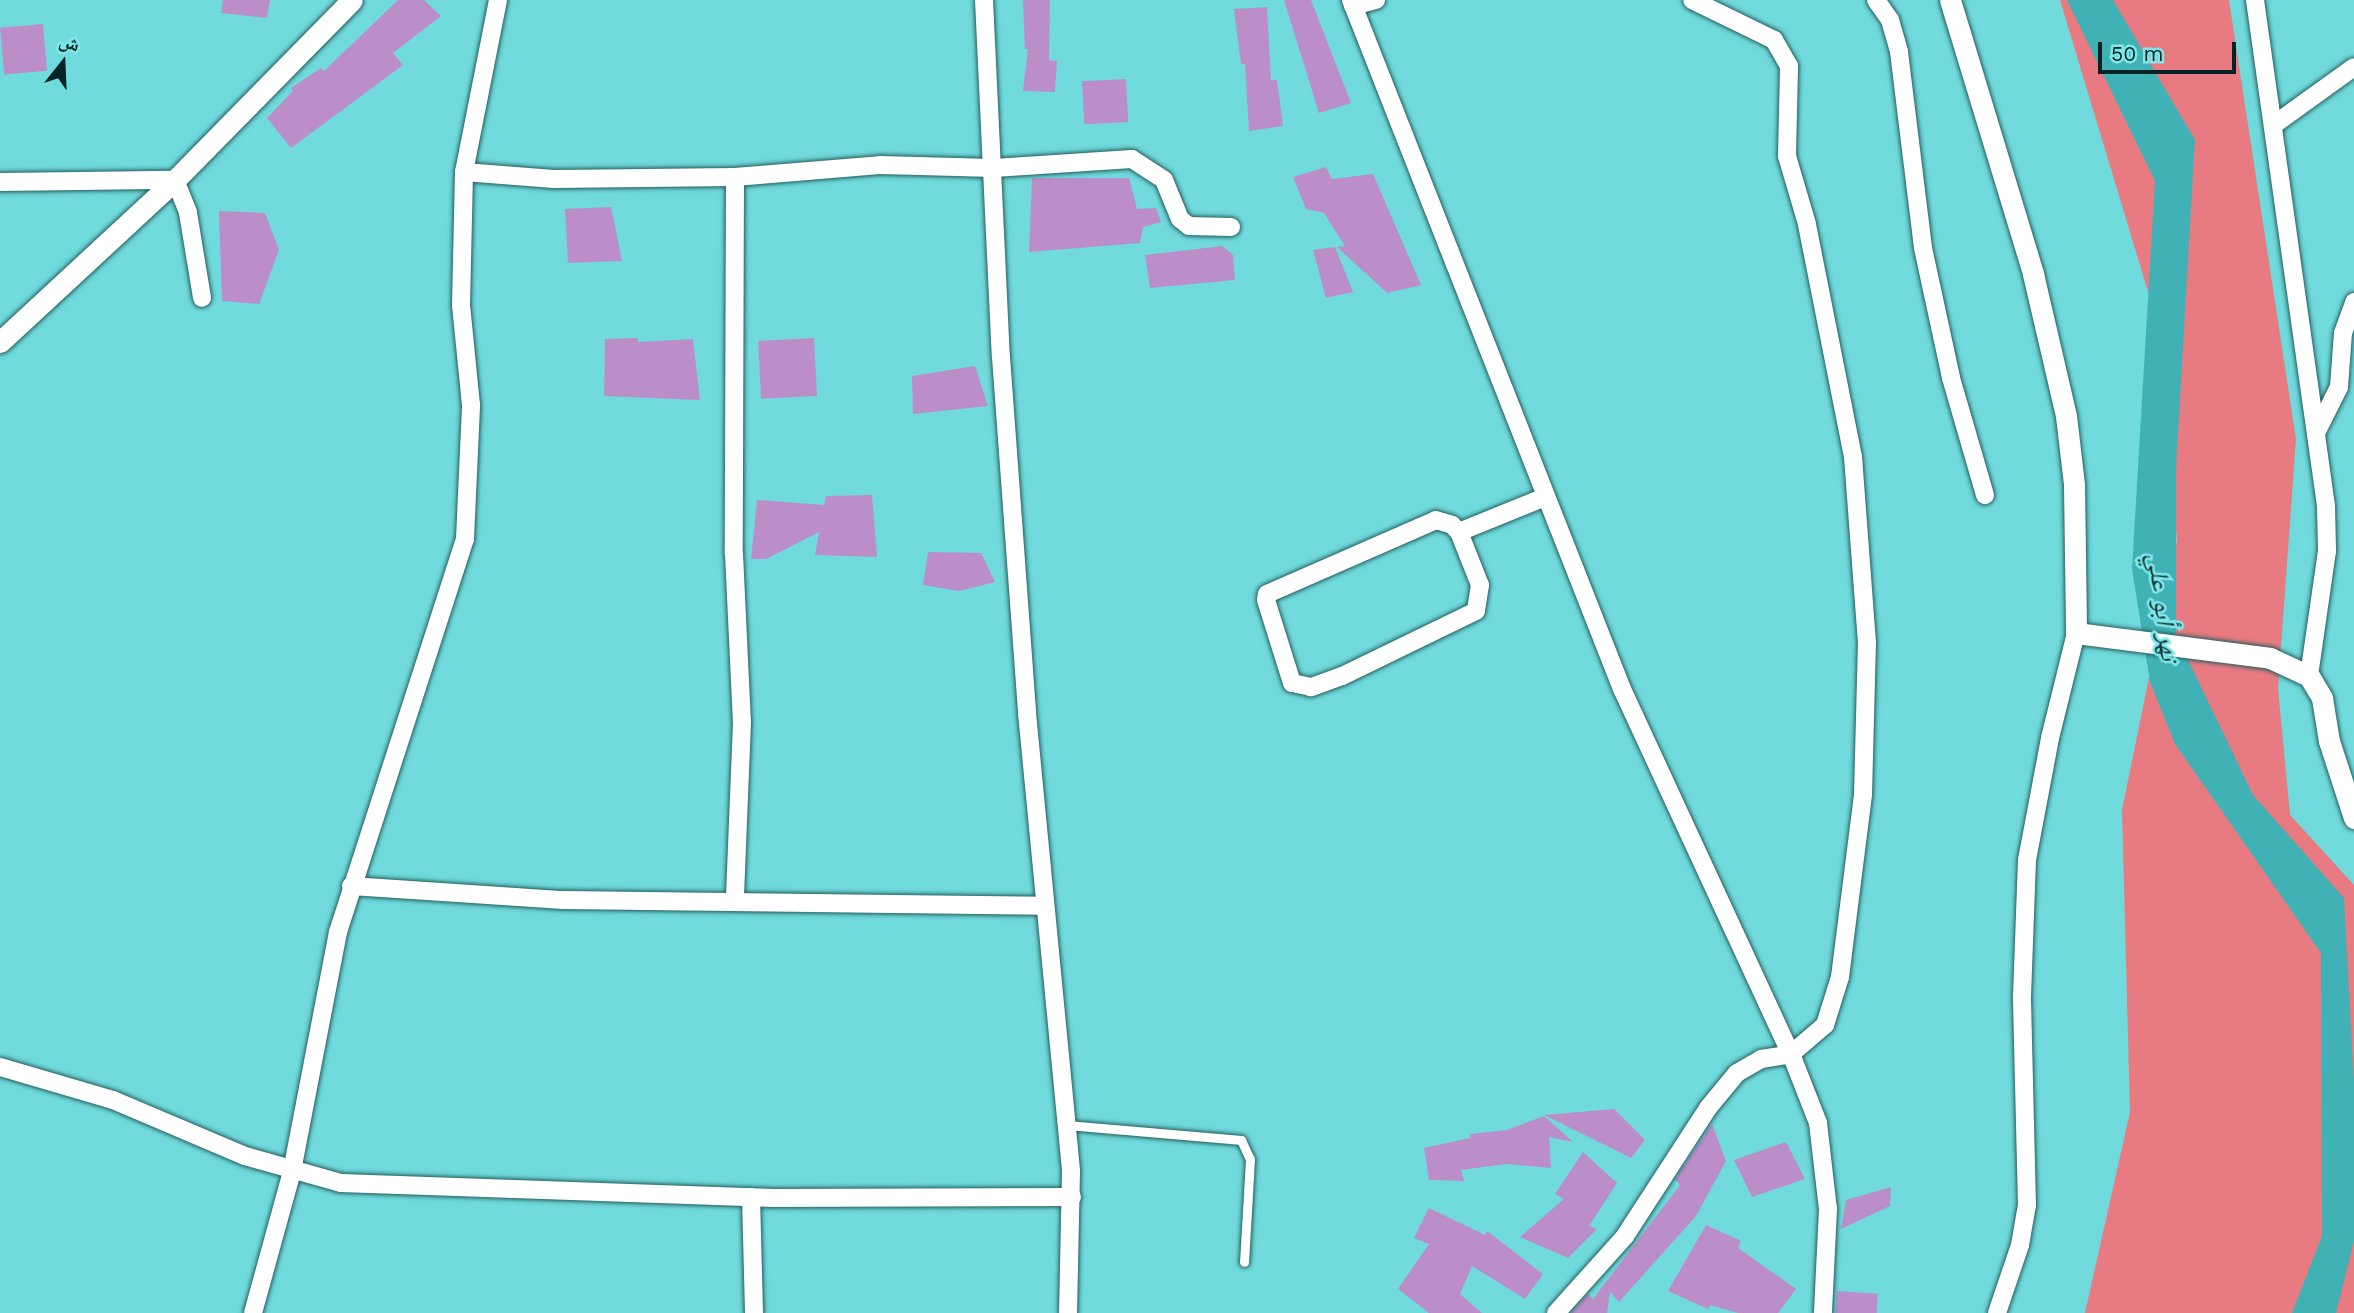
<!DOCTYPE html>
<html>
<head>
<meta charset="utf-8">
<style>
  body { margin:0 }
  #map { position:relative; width:2354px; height:1313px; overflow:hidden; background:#70dadc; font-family:"Work Sans","Noto Naskh Arabic",sans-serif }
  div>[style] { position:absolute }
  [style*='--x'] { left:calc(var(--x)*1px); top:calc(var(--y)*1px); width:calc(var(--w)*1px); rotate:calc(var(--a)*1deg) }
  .green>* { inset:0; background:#e77b81 }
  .water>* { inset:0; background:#40b2b5 }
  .building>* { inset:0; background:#bb8eca; transform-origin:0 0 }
  .roads { filter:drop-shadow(0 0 2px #255e5f) drop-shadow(0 0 2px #255e5f) }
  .service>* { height:9px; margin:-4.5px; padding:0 4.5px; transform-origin:4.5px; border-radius:4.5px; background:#fff }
  .minor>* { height:18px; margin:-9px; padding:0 9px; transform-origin:9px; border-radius:9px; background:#fff }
  .tertiary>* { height:21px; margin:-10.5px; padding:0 10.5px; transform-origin:10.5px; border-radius:10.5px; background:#fff }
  span { translate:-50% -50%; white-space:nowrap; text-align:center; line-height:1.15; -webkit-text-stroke:5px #7ee7ea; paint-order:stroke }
  .water-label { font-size:26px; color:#133636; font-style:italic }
  .north { position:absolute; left:28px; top:28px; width:70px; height:70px; -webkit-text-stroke:5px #7ee7ea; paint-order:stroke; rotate:18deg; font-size:19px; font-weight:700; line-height:28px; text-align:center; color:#012425 }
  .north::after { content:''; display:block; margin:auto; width:24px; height:32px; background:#012425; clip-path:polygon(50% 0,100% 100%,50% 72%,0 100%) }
  .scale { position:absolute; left:2098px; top:42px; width:138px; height:32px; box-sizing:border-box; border:4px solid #012425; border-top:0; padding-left:9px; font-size:21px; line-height:24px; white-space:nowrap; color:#012425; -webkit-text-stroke:5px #7ee7ea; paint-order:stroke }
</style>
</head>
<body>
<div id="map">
  <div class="green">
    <div style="clip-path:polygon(2060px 0,2229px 0,2296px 439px,2278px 688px,2290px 815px,2354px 885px,2354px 1313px,2085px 1313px,2130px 1112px,2122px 810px,2177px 540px,2155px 315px)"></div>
  </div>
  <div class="water">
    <div style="clip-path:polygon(2067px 0,2113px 0,2195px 140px,2176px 469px,2176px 635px,2253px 795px,2344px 898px,2354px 1081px,2354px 1241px,2336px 1313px,2292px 1313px,2322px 1236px,2321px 953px,2175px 744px,2150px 682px,2132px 569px,2155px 181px)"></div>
  </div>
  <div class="building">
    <div style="clip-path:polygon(223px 0,270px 0,267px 18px,221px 13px)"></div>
    <div style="clip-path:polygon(398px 0,424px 0,441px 16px,393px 53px,403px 65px,291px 148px,267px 118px,293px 91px,291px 88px,321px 68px,324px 71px)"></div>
    <div style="clip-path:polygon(1023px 0,1050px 0,1049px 60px,1057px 61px,1055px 92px,1023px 91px,1028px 49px,1025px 49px)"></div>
    <div style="clip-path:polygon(1284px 0,1311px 0,1351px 103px,1319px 113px)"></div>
    <div style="clip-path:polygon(1267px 7px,1271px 80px,1277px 80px,1283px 126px,1249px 131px,1245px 64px,1241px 64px,1234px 9px)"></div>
    <div style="left:43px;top:24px;width:47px;height:43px;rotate:85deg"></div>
    <div style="left:1126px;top:79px;width:43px;height:44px;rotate:87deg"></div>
    <div style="clip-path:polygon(1326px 167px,1332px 179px,1373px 174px,1421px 285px,1387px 293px,1337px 247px,1345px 246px,1324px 213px,1306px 209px,1293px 177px)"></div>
    <div style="clip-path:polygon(1032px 178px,1129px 178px,1137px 209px,1156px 208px,1161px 222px,1143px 227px,1140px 243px,1029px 252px)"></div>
    <div style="clip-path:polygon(611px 207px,622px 261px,568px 263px,565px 209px)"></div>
    <div style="clip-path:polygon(219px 211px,265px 213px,279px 250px,259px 304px,222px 301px)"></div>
    <div style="clip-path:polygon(1222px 246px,1233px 255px,1235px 280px,1150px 288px,1145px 255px)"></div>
    <div style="clip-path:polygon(1335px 247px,1353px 292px,1326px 298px,1313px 250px)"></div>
    <div style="clip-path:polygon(638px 338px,638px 342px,693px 339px,700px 400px,604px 396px,605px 339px)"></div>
    <div style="left:814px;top:338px;width:58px;height:56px;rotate:87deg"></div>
    <div style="clip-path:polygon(975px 366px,988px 406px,913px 414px,912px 376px)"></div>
    <div style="clip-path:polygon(872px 495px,877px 557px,815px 555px,819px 532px,766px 559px,751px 559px,757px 500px,824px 505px,826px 496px)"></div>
    <div style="clip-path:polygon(928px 552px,981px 553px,995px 582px,959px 591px,923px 585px)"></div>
    <div style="clip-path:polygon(1614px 1109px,1645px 1140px,1631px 1158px,1544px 1115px)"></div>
    <div style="clip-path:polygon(1544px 1116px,1573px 1142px,1549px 1137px,1551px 1168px,1506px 1164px,1461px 1170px,1464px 1181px,1429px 1180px,1424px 1148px,1470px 1138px,1470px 1134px,1507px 1130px)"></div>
    <div style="clip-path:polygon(1712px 1124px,1726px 1161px,1696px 1216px,1619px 1302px,1610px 1292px,1607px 1313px,1571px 1313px,1588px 1294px,1593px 1299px,1680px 1185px,1675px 1179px)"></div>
    <div style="clip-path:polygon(1786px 1142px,1805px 1179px,1752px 1197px,1734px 1160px)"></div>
    <div style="clip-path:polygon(1583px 1152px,1617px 1183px,1589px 1226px,1597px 1229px,1568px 1258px,1520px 1237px,1564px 1199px,1555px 1194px)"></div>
    <div style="clip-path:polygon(1891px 1187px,1890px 1206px,1841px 1229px,1846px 1200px)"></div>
    <div style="clip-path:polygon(1429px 1208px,1485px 1235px,1487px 1231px,1543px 1274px,1525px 1299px,1472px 1266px,1460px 1294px,1482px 1313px,1429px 1313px,1398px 1289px,1429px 1244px,1414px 1238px)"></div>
    <div style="clip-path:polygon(1706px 1225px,1741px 1241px,1738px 1248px,1796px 1289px,1778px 1313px,1738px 1313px,1710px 1305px,1708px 1309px,1668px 1291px)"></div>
    <div style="left:1837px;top:1291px;width:41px;height:22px;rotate:4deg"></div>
  </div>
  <div class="roads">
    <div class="service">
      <div style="--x:1067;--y:1125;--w:175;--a:4.9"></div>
      <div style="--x:1241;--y:1140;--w:21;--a:65"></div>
      <div style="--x:1250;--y:1159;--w:103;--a:93.3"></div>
    </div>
    <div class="minor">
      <div style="--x:984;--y:0;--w:357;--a:87.3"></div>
      <div style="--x:1001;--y:357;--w:357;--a:85.8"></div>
      <div style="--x:1027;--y:713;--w:460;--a:84.5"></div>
      <div style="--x:1071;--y:1171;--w:142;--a:91.2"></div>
      <div style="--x:1351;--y:0;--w:740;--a:68.53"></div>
      <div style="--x:1622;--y:689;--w:402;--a:65.2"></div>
      <div style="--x:1791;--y:1054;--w:74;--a:68.6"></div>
      <div style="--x:1818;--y:1123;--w:87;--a:83.4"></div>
      <div style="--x:1828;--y:1209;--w:104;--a:92.8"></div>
      <div style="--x:1876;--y:0;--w:24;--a:55"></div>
      <div style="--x:1890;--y:20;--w:33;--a:74"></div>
      <div style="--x:1899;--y:52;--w:197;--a:83"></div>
      <div style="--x:1923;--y:248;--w:133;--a:77.8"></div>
      <div style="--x:1951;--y:378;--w:122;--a:73.8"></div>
      <div style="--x:2255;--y:0;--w:511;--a:82.01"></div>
      <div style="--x:2326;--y:506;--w:45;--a:88.7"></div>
      <div style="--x:2327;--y:551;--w:126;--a:98.2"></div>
      <div style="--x:1353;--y:6;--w:24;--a:-15"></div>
      <div style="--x:2275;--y:124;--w:97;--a:-35.8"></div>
      <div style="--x:464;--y:172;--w:90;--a:4.4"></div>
      <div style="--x:554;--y:179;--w:181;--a:-0.6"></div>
      <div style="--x:735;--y:177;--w:145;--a:-4.7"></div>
      <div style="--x:880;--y:165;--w:114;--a:1.5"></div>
      <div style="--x:994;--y:168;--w:138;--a:-3.7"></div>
      <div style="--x:1132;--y:159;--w:38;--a:33"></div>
      <div style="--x:1164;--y:180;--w:42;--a:67.7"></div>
      <div style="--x:1180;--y:219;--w:11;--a:38"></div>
      <div style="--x:1189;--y:226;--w:42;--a:1.4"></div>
      <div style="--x:735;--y:177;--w:377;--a:90.2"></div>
      <div style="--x:734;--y:554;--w:168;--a:87.3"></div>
      <div style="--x:742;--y:722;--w:177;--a:92.3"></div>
      <div style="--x:0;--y:182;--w:175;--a:-0.7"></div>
      <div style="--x:175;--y:180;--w:35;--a:68"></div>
      <div style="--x:188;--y:213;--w:86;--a:80.6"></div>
      <div style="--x:2316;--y:433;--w:51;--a:-63.4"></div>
      <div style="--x:2339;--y:387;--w:54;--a:-85.8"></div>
      <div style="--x:2343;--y:333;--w:33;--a:-70"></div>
      <div style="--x:1436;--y:520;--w:17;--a:17"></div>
      <div style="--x:1452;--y:525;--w:10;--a:45"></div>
      <div style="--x:1459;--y:532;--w:57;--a:68.4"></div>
      <div style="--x:1480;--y:585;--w:26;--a:99"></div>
      <div style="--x:1476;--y:611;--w:149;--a:154.1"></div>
      <div style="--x:1342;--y:676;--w:33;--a:160"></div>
      <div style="--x:1311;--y:687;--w:19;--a:-168"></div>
      <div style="--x:1292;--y:683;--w:87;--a:-107.4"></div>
      <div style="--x:1266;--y:600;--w:6;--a:-81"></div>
      <div style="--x:1267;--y:594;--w:184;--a:-23.6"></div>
      <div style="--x:1459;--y:532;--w:93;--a:-22.1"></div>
      <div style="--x:351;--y:886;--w:213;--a:3.8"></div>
      <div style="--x:564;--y:900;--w:480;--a:0.7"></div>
      <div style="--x:0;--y:1067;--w:118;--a:16.3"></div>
      <div style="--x:113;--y:1100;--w:143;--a:23"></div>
      <div style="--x:245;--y:1156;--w:100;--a:15.7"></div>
      <div style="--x:341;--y:1183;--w:433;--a:2"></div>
      <div style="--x:774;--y:1198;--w:298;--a:-0.2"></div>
      <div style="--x:751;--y:1197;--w:116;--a:88.5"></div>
      <div style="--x:253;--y:1313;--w:147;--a:-74.6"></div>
      <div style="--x:292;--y:1171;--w:243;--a:-79.1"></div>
      <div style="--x:338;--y:932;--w:413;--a:-72.1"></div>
      <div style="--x:465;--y:539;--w:134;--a:-87.4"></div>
      <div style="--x:471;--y:405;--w:100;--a:-95.7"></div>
      <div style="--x:461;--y:305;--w:133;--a:-88.7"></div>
      <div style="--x:464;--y:172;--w:175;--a:-78.8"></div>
      <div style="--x:1556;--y:1313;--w:103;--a:-48.1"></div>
      <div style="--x:1625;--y:1236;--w:153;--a:-57"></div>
      <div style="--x:1708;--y:1108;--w:45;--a:-50.4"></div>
      <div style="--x:1737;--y:1073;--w:28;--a:-30"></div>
      <div style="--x:1761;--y:1059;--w:30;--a:-9"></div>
      <div style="--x:1791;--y:1054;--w:45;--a:-40.5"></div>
      <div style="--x:1825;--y:1025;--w:50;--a:-72.6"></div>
      <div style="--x:1840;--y:977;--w:184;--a:-82.8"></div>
      <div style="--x:1863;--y:794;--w:151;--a:-88.5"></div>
      <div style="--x:1867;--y:643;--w:187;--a:-94.3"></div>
      <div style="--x:1853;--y:457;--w:237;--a:-101.2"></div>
      <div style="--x:1807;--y:224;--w:71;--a:-106.4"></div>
      <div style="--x:1787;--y:156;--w:90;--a:-88.7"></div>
      <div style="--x:1789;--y:66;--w:30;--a:-120"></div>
      <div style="--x:1774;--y:40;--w:91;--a:-154"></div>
      <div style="--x:1997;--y:1313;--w:72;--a:-71.3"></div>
      <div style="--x:2020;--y:1245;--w:41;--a:-80.1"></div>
      <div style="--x:2027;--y:1205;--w:209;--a:-91.4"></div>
      <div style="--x:2022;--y:996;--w:136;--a:-87.9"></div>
      <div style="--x:2027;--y:860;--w:124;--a:-79.3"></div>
      <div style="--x:2050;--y:738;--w:108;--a:-76.1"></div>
    </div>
    <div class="tertiary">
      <div style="--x:1950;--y:0;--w:286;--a:73.1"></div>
      <div style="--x:2033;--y:274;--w:146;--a:76.9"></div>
      <div style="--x:2066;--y:416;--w:68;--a:83.3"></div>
      <div style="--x:2074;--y:484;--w:149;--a:89.2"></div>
      <div style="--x:2076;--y:633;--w:196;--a:7.3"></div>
      <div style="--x:2270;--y:658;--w:43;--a:24.8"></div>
      <div style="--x:2309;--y:676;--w:26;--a:59"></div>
      <div style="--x:2322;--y:698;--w:44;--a:80.8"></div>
      <div style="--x:2329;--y:741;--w:81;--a:72"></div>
      <div style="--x:0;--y:342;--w:238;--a:-42.8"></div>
      <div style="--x:175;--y:180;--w:252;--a:-45.5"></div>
    </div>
  </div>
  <div class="water-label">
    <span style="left:2163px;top:607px;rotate:83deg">نهر أبو علي</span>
  </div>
  <div class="north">ش</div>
  <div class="scale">50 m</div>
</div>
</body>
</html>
